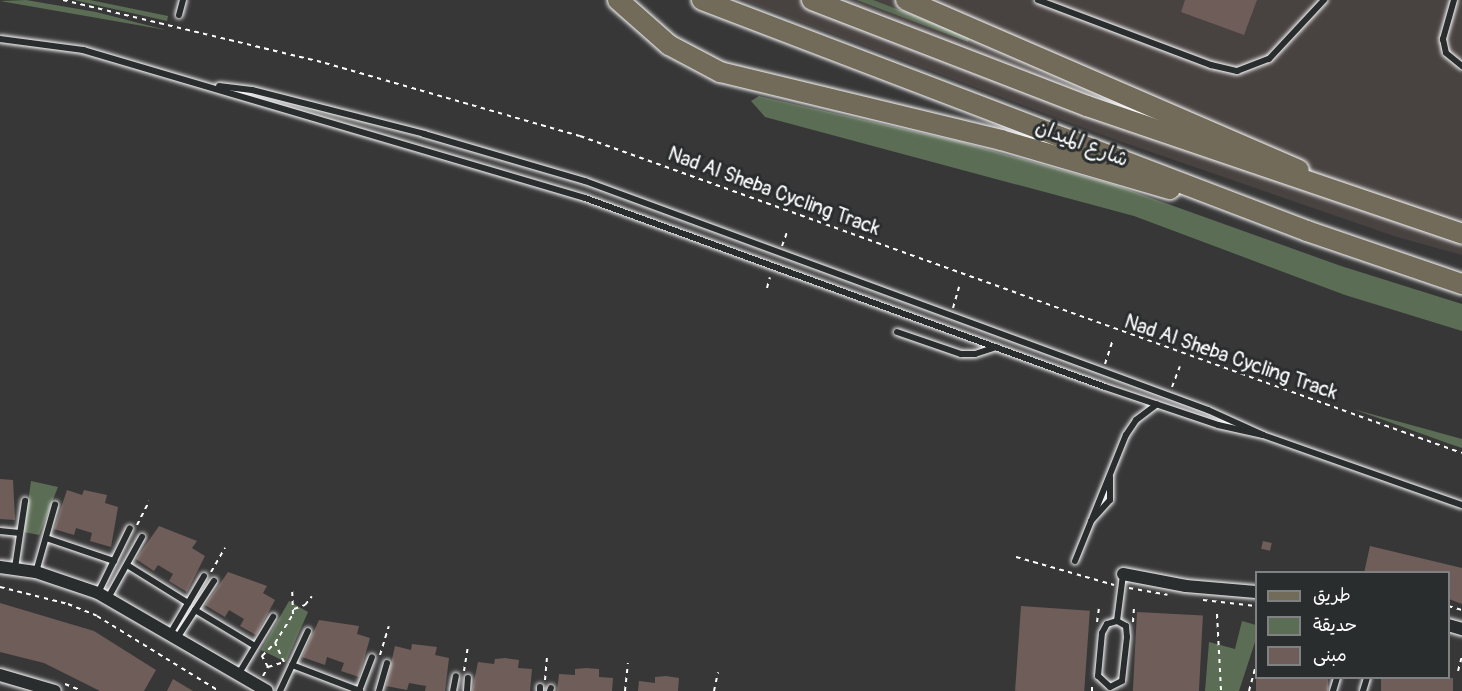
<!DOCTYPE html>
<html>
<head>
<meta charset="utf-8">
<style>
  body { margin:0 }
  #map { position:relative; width:1462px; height:691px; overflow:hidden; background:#383737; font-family:Pangolin,"Playpen Sans Arabic",sans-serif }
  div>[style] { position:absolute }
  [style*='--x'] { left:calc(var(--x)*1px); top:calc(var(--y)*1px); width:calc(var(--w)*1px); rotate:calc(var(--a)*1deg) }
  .built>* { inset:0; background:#484241 }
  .green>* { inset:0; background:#5c6d56 }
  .building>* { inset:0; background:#6f5d59; transform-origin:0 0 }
  .path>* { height:2px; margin-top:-1px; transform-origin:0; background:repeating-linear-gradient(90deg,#fff 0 4.5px,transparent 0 9px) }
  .roads { filter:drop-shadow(0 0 2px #fff) drop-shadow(0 0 2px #fff) }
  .lane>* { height:6px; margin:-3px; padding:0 3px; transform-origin:3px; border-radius:3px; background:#2a2d2e }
  .street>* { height:12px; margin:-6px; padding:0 6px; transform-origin:6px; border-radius:6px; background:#2a2d2e }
  .primary>* { height:20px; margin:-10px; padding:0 10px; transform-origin:10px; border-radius:10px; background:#736b5a }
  span { translate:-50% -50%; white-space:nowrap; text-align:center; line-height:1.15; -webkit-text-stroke:6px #2a2d2e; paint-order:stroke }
  .street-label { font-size:20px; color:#fff }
  .legend { position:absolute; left:1255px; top:571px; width:195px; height:108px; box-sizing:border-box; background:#2a2d2e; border:2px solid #7f8182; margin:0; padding:8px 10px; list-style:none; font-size:18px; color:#fff }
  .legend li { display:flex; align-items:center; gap:12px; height:30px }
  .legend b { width:30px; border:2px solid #7f8182 }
</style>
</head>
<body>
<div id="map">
  <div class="built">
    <div style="clip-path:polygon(743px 0,1462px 0,1462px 255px,1397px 237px,1119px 141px)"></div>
  </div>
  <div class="green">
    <div style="clip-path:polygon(26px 0,96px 12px,166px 30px,0 1px)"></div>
    <div style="clip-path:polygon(74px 0,90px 0,168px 16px,167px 21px)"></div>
    <div style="clip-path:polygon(857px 0,873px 0,970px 37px,968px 42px)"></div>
    <div style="clip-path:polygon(759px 96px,961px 142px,1115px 185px,1341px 266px,1462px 304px,1462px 331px,1345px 295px,1134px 216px,765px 117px,751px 101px)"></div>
    <div style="clip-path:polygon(1353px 409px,1462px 439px,1462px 448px,1450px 444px)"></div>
    <div style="clip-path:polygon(31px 481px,58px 487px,39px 535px,24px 532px)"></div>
    <div style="clip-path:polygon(289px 601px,308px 612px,286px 662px,261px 650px)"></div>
    <div style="clip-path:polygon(1242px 621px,1256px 625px,1256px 639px,1239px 691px,1205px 691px,1209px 642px,1235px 649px)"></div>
  </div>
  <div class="building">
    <div style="clip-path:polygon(1185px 0,1257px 0,1244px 35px,1181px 12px)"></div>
    <div style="clip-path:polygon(0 479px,13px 480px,15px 520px,0 519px)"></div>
    <div style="clip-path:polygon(67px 490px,82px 495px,84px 490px,107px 495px,105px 503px,118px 507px,111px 547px,90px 541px,92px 533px,76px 528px,74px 535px,54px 529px)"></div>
    <div style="clip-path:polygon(159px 526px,197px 541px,192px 548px,205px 556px,187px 592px,169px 581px,173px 574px,158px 565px,154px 571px,136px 559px)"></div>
    <div style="left:1263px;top:541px;width:9px;height:8px;rotate:13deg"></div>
    <div style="clip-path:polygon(1370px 546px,1462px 568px,1462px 604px,1449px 599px,1449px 573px,1364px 573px)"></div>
    <div style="clip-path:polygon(228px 572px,267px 586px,263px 593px,275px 600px,256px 635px,240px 626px,244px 619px,229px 610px,225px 617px,205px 605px)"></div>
    <div style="clip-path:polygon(0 603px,94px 631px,156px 670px,144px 691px,100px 691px,44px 663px,0 652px)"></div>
    <div style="left:1021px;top:606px;width:69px;height:85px;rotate:4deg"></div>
    <div style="left:1137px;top:612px;width:66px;height:79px;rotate:3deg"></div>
    <div style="clip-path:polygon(319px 620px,359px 626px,357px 634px,370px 638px,359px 677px,341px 671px,344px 663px,327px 657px,325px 665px,302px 657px)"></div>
    <div style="clip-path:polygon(412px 644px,437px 647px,435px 655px,449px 658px,445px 691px,425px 691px,426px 686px,409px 683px,407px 690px,386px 686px,395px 646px,411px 650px)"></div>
    <div style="clip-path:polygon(505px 658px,519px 660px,518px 668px,532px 669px,530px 691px,472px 691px,478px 662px,494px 664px,495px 659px)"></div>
    <div style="clip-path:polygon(586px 668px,599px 669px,599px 677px,613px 678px,612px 691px,557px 691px,559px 674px,575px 675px,575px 669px)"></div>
    <div style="clip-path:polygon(666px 676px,679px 678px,678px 691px,638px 691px,639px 681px,655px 683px,655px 677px)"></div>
    <div style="left:1256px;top:678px;width:72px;height:13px"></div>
    <div style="left:1381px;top:678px;width:72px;height:14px"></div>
    <div style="clip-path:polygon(173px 679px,193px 691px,167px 691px)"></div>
  </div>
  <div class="path">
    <div style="--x:63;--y:0;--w:269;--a:13.5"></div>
    <div style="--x:325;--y:63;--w:265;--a:16"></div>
    <div style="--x:580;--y:136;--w:937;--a:19.77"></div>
    <div style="--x:782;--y:246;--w:15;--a:-70"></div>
    <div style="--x:767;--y:288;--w:11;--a:-75"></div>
    <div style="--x:953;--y:308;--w:22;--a:-74"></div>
    <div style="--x:1105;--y:364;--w:23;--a:-72"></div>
    <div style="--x:1172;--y:387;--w:22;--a:-69"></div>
    <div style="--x:137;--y:525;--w:27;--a:-63"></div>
    <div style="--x:1016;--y:557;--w:102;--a:15.9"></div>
    <div style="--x:211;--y:572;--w:28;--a:-60"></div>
    <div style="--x:0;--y:587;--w:70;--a:14"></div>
    <div style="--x:68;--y:604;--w:31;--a:22"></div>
    <div style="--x:97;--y:616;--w:143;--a:31.6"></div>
    <div style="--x:1129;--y:588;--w:39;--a:10"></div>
    <div style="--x:1203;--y:600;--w:53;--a:6.5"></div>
    <div style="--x:1448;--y:606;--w:15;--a:16"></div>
    <div style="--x:294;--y:609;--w:12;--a:-20"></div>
    <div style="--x:305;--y:605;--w:11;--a:-52"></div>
    <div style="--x:1217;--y:614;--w:77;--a:87"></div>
    <div style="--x:1097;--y:622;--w:15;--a:-82"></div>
    <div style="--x:1133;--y:622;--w:13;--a:-86"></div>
    <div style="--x:380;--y:655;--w:30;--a:-73"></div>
    <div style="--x:268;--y:667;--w:13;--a:-119"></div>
    <div style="--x:262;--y:656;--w:18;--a:-45"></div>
    <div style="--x:464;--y:671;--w:24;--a:-81"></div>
    <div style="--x:1458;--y:671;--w:16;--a:-75"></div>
    <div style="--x:263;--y:676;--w:10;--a:-61"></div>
    <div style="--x:268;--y:667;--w:17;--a:-17"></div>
    <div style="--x:284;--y:662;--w:21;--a:-115"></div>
    <div style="--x:275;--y:643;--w:34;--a:-58"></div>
    <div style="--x:293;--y:614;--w:27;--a:-92"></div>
    <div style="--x:545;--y:680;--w:24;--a:-85"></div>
    <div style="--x:65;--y:684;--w:18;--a:22"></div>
    <div style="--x:625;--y:691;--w:28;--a:-84"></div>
    <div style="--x:714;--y:691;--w:19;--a:-78"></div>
    <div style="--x:1092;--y:691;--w:9;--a:-90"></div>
    <div style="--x:1249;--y:691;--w:27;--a:-75"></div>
  </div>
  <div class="roads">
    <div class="lane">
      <div style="--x:1038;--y:0;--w:185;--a:20.6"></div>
      <div style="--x:1211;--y:65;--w:27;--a:13"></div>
      <div style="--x:1237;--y:71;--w:34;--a:-21"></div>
      <div style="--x:1269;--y:59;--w:81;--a:-47"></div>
      <div style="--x:1454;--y:0;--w:41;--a:105.8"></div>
      <div style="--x:1443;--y:39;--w:14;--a:78"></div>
      <div style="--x:1446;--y:53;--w:21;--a:39"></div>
      <div style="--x:179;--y:15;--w:16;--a:-75"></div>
      <div style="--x:0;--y:39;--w:84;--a:7.5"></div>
      <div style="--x:83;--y:50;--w:523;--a:16.43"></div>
      <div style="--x:585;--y:198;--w:553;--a:19.97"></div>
      <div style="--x:1105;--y:387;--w:119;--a:18.6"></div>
      <div style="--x:1218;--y:425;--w:46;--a:12.5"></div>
      <div style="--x:219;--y:86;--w:33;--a:7"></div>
      <div style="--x:252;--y:90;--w:178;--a:14.3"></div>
      <div style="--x:424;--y:134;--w:168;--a:16.3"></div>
      <div style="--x:585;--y:181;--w:664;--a:20.18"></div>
      <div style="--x:1208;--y:410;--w:60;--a:24.4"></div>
      <div style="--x:1263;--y:435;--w:211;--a:19.4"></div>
      <div style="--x:897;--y:332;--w:68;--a:19"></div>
      <div style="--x:961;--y:354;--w:14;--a:0"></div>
      <div style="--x:975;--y:354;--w:22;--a:-18"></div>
      <div style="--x:1091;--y:521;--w:28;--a:-48"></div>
      <div style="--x:1110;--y:500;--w:23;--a:-90"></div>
      <div style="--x:0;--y:531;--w:20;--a:6"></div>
      <div style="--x:46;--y:538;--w:72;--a:18.7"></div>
      <div style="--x:1075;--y:561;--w:136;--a:-68"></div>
      <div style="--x:1126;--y:435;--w:18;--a:-56"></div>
      <div style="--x:1136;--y:420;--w:26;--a:-37"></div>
      <div style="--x:127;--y:565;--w:72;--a:31.9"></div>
      <div style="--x:15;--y:568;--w:68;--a:-81.5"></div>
      <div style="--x:36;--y:572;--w:70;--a:-74.2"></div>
      <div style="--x:98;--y:593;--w:72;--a:-63.8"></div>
      <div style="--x:108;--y:598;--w:70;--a:-60.9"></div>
      <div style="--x:195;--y:610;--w:70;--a:31"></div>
      <div style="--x:1117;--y:621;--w:10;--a:29"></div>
      <div style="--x:1126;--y:626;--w:11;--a:85"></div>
      <div style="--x:1127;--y:637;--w:44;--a:96.5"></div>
      <div style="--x:1122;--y:681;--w:13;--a:153"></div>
      <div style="--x:1110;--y:687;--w:16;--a:-137"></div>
      <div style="--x:1098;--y:676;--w:43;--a:-84.7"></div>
      <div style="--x:1102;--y:633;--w:10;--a:-61"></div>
      <div style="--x:1107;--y:624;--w:10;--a:-17"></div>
      <div style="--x:1117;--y:621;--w:46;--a:-82.6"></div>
      <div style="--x:170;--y:634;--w:67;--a:-59.6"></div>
      <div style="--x:177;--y:638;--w:68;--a:-57"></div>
      <div style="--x:292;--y:665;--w:73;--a:20.9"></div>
      <div style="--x:238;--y:675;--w:68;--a:-58.9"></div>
      <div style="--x:280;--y:691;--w:66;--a:-65"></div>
      <div style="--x:359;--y:691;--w:36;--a:-69"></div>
      <div style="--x:379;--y:691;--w:29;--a:-74"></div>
      <div style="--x:453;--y:691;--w:15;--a:-79"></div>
      <div style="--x:467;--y:691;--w:13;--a:-86"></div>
      <div style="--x:540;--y:691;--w:4;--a:-90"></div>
      <div style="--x:550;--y:691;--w:3;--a:-72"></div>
      <div style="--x:1333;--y:691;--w:14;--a:-73"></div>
      <div style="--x:1363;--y:691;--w:14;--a:-73"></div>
    </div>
    <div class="street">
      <div style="--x:0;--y:567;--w:36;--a:8"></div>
      <div style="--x:36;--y:572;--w:65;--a:18.7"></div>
      <div style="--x:98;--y:593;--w:195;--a:30.1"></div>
      <div style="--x:1123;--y:574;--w:64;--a:10.8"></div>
      <div style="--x:1186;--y:586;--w:70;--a:4.9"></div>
      <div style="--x:1448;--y:625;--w:15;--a:16"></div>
      <div style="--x:0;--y:675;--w:57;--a:16.2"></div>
    </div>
    <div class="primary">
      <div style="--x:618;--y:0;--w:68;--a:41.4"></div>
      <div style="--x:669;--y:45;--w:58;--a:27.9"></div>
      <div style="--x:720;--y:72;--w:289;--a:13.6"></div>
      <div style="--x:1001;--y:140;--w:176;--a:16.2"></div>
      <div style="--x:702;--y:0;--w:648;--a:20.9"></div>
      <div style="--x:1307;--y:231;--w:164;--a:18.9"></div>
      <div style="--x:812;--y:0;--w:295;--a:21.1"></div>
      <div style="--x:1087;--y:106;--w:396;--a:18.8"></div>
      <div style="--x:906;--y:0;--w:428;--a:23.4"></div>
    </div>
  </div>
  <div class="street-label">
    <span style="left:1082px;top:143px;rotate:21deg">شارع الميدان</span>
    <span style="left:774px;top:191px;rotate:20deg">Nad Al Sheba Cycling Track</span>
    <span style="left:1231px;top:357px;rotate:19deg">Nad Al Sheba Cycling Track</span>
  </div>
  <ul class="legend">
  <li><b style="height:8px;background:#736b5a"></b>طريق</li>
  <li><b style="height:16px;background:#5c6d56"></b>حديقة</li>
  <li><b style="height:16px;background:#6f5d59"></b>مبنى</li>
  </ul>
</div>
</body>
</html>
